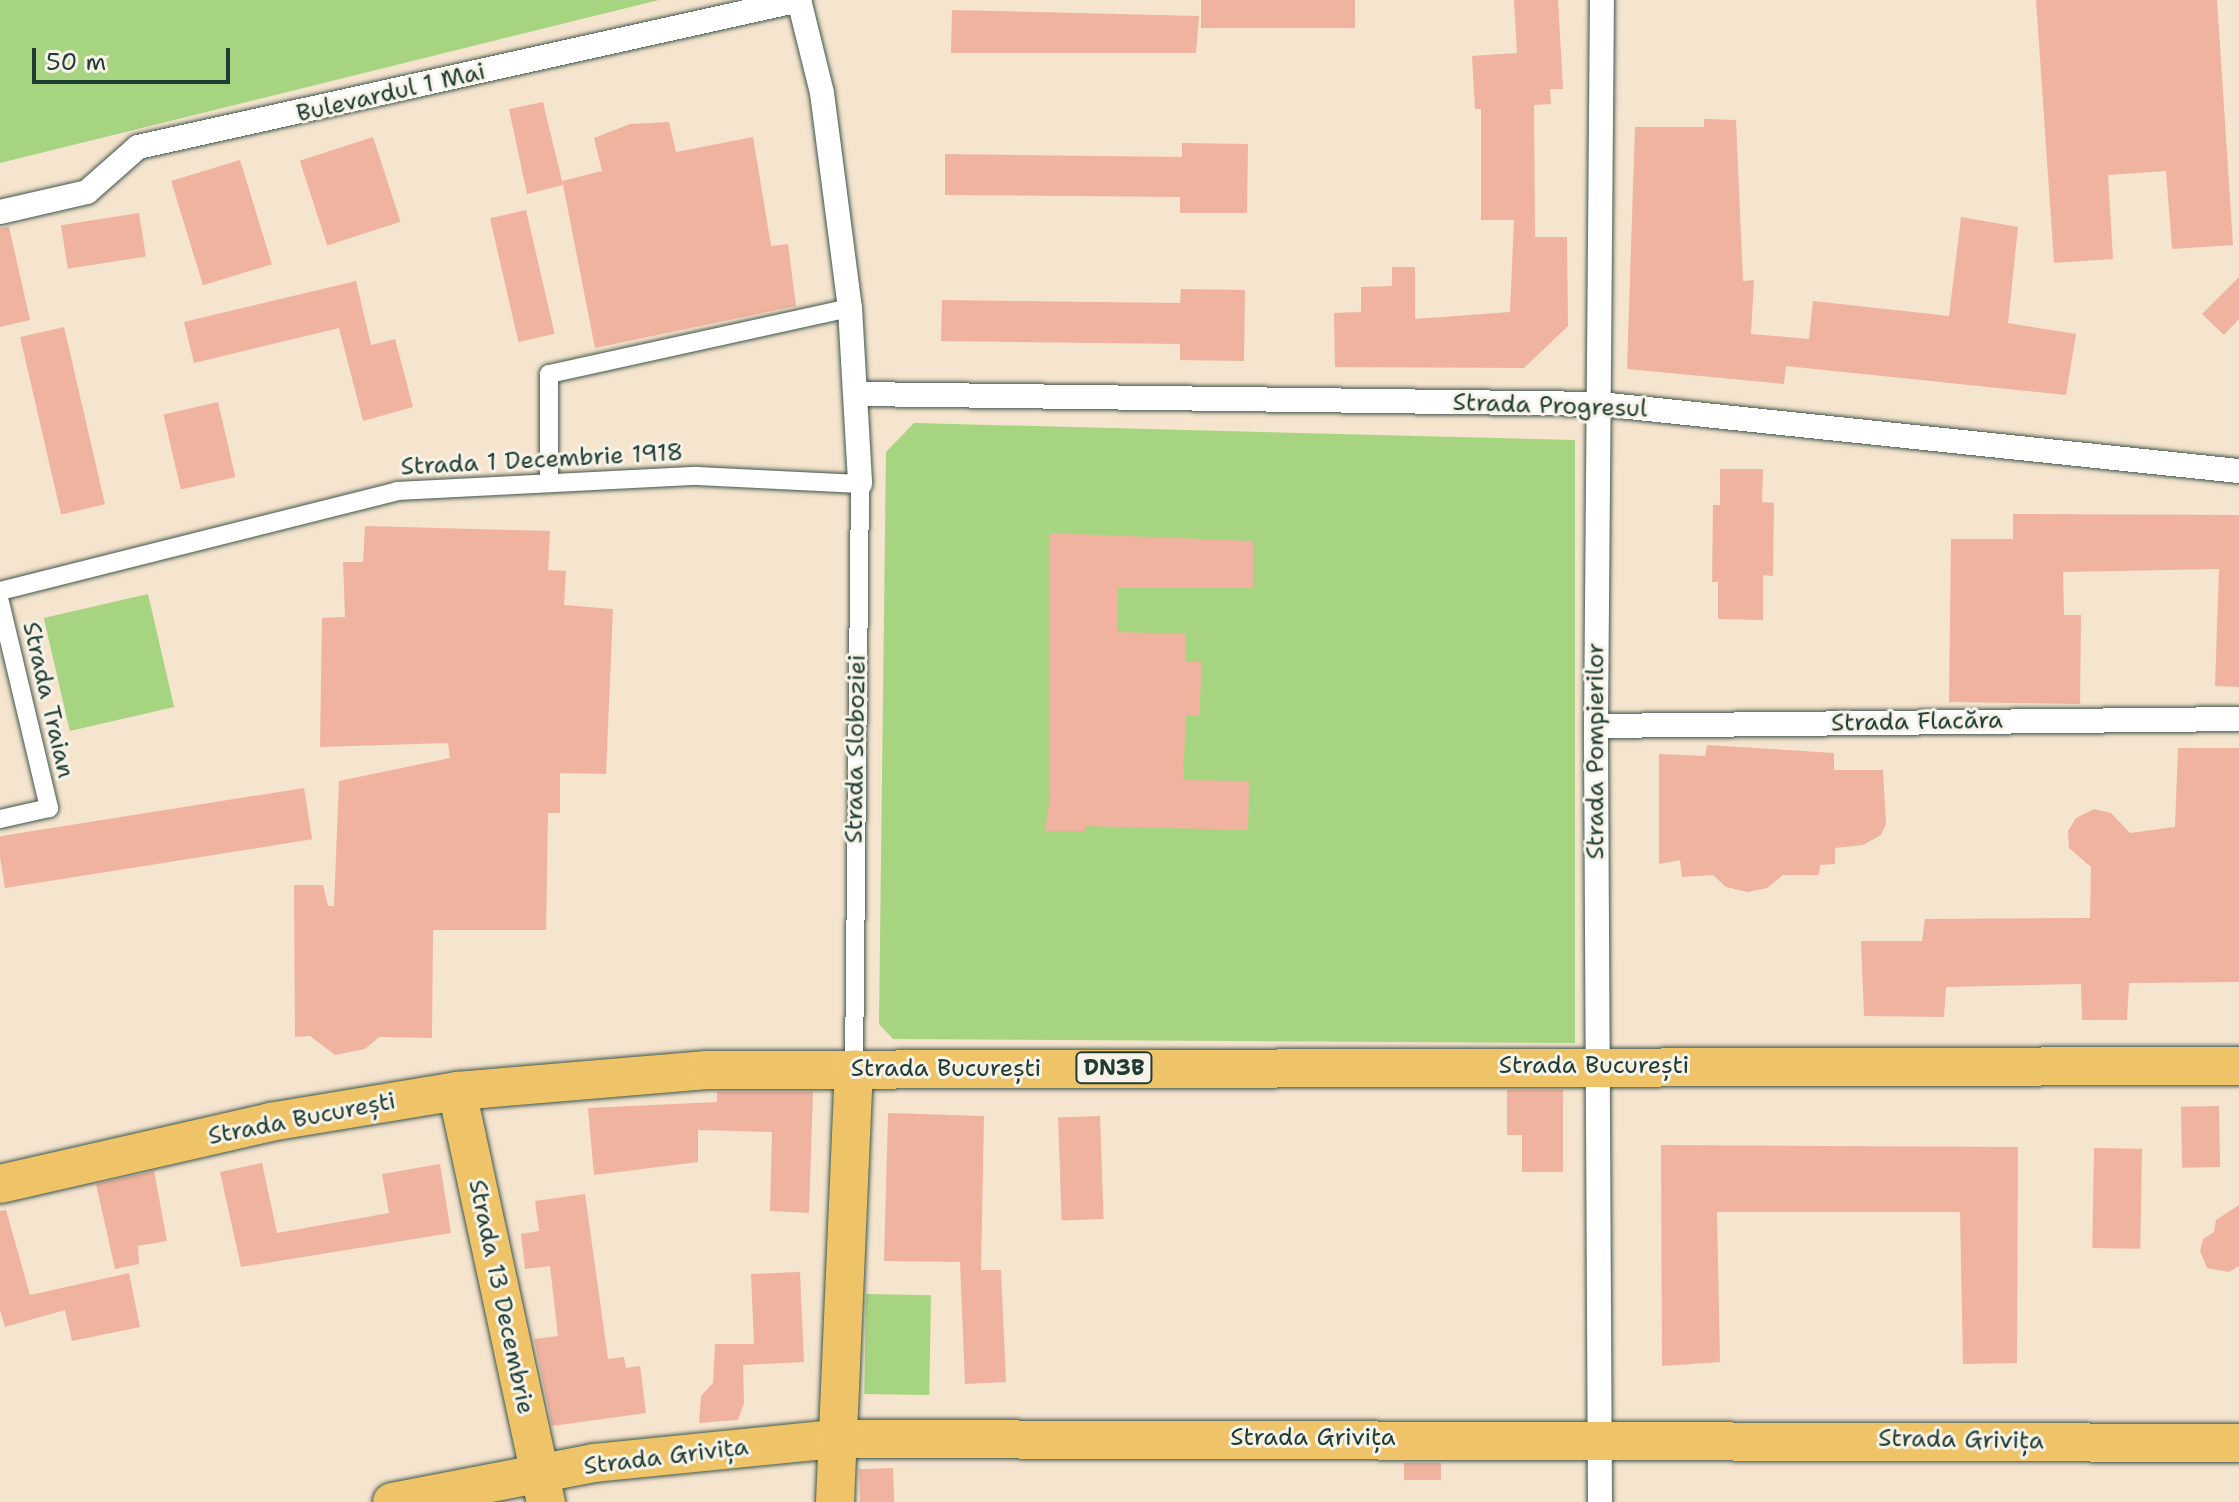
<!DOCTYPE html>
<html>
<head>
<meta charset="utf-8">
<style>
  body { margin:0 }
  #map { position:relative; width:2239px; height:1502px; overflow:hidden; background:#f5e4ce; font-family:"Shantell Sans",sans-serif }
  div>[style] { position:absolute }
  [style*='--x'] { left:calc(var(--x)*1px); top:calc(var(--y)*1px); width:calc(var(--w)*1px); rotate:calc(var(--a)*1deg) }
  .green>* { inset:0; background:#a7d480; transform-origin:0 0 }
  .building>* { inset:0; background:#f0b3a0; transform-origin:0 0 }
  .roads { filter:drop-shadow(0 0 2px #3f564b) drop-shadow(0 0 2px #3f564b) }
  .pedestrian>* { height:18px; margin:-9px; padding:0 9px; transform-origin:9px; border-radius:9px; background:#fff }
  .minor>* { height:24px; margin:-12px; padding:0 12px; transform-origin:12px; border-radius:12px; background:#fff }
  .primary>* { height:38px; margin:-19px; padding:0 19px; transform-origin:19px; border-radius:19px; background:#efc469 }
  span { translate:-50% -50%; white-space:nowrap; text-align:center; line-height:1.15; -webkit-text-stroke:6px #f7f3e8; paint-order:stroke }
  .shield-label span { padding:2px 6px; background:#f7f3e8; border:2px solid; border-radius:6px; -webkit-text-stroke-width:0 }
  .shield-label { font-size:22px; color:#1f3d34; font-weight:700 }
  .street-label { font-size:24px; color:#1f3d34 }
  .scale { position:absolute; left:32px; top:48px; width:198px; height:36px; box-sizing:border-box; border:4px solid #1f3d34; border-top:0; padding-left:10px; font-size:24px; line-height:28px; white-space:nowrap; color:#1f3d34; -webkit-text-stroke:6px #f7f3e8; paint-order:stroke }
</style>
</head>
<body>
<div id="map">
  <div class="green">
    <div style="clip-path:polygon(0 0,659px 0,0 163px)"></div>
    <div style="clip-path:polygon(914px 423px,1575px 440px,1575px 1043px,893px 1039px,879px 1024px,886px 452px)"></div>
    <div style="left:148px;top:594px;width:116px;height:107px;rotate:77deg"></div>
    <div style="left:866px;top:1294px;width:65px;height:100px;rotate:1deg"></div>
  </div>
  <div class="building">
    <div style="left:1201px;top:0;width:154px;height:28px"></div>
    <div style="clip-path:polygon(1514px 0,1558px 0,1563px 89px,1550px 89px,1551px 104px,1534px 105px,1535px 237px,1567px 237px,1568px 326px,1524px 368px,1335px 367px,1334px 313px,1361px 312px,1361px 287px,1392px 286px,1392px 267px,1415px 267px,1415px 319px,1510px 312px,1514px 220px,1481px 220px,1481px 109px,1475px 109px,1472px 56px,1517px 53px)"></div>
    <div style="clip-path:polygon(2036px 0,2217px 0,2233px 245px,2172px 249px,2166px 171px,2108px 175px,2113px 259px,2054px 263px)"></div>
    <div style="clip-path:polygon(952px 10px,1199px 16px,1196px 53px,951px 53px)"></div>
    <div style="clip-path:polygon(543px 102px,562px 181px,602px 171px,594px 138px,630px 124px,669px 122px,676px 152px,753px 137px,771px 246px,788px 244px,796px 306px,595px 348px,563px 185px,527px 194px,509px 109px)"></div>
    <div style="clip-path:polygon(1704px 119px,1736px 120px,1743px 281px,1754px 280px,1751px 334px,1809px 339px,1813px 301px,1949px 316px,1961px 217px,2018px 227px,2008px 323px,2076px 334px,2066px 395px,1786px 366px,1784px 384px,1627px 369px,1635px 127px,1704px 127px)"></div>
    <div style="left:373px;top:137px;width:89px;height:77px;rotate:72deg"></div>
    <div style="clip-path:polygon(1182px 143px,1248px 144px,1247px 213px,1180px 213px,1180px 197px,945px 195px,945px 154px,1182px 157px)"></div>
    <div style="left:240px;top:160px;width:109px;height:72px;rotate:73deg"></div>
    <div style="left:526px;top:210px;width:127px;height:37px;rotate:77deg"></div>
    <div style="left:139px;top:213px;width:44px;height:79px;rotate:81deg"></div>
    <div style="clip-path:polygon(9px 227px,30px 320px,0 327px,0 228px)"></div>
    <div style="clip-path:polygon(2239px 277px,2239px 319px,2224px 335px,2202px 314px)"></div>
    <div style="clip-path:polygon(356px 281px,371px 345px,395px 339px,413px 407px,363px 421px,339px 328px,194px 363px,184px 322px)"></div>
    <div style="clip-path:polygon(1181px 289px,1245px 290px,1244px 361px,1180px 360px,1180px 344px,941px 341px,942px 300px,1180px 303px)"></div>
    <div style="left:64px;top:327px;width:182px;height:45px;rotate:77deg"></div>
    <div style="left:218px;top:402px;width:77px;height:56px;rotate:77deg"></div>
    <div style="clip-path:polygon(1720px 469px,1763px 469px,1762px 502px,1774px 503px,1773px 576px,1763px 575px,1763px 620px,1718px 619px,1718px 582px,1712px 582px,1713px 505px,1720px 505px)"></div>
    <div style="clip-path:polygon(2013px 514px,2239px 515px,2239px 687px,2215px 686px,2219px 569px,2063px 572px,2064px 615px,2081px 615px,2080px 704px,1949px 702px,1951px 539px,2013px 539px)"></div>
    <div style="clip-path:polygon(365px 526px,550px 531px,548px 570px,566px 571px,564px 605px,613px 609px,606px 774px,560px 773px,560px 813px,548px 813px,546px 930px,433px 930px,432px 1038px,379px 1037px,365px 1049px,335px 1055px,310px 1036px,295px 1037px,294px 885px,323px 885px,328px 906px,334px 906px,339px 781px,450px 758px,448px 743px,320px 747px,322px 618px,345px 617px,343px 562px,363px 562px)"></div>
    <div style="clip-path:polygon(1050px 533px,1253px 541px,1253px 588px,1118px 588px,1117px 632px,1186px 634px,1185px 662px,1202px 662px,1199px 716px,1186px 716px,1183px 780px,1249px 781px,1248px 830px,1085px 826px,1085px 831px,1045px 831px,1050px 796px)"></div>
    <div style="clip-path:polygon(1707px 745px,1834px 753px,1834px 770px,1883px 770px,1886px 824px,1881px 835px,1863px 845px,1835px 848px,1835px 864px,1820px 865px,1819px 875px,1783px 875px,1767px 888px,1747px 892px,1726px 887px,1713px 875px,1682px 877px,1680px 860px,1659px 864px,1659px 754px,1705px 756px)"></div>
    <div style="clip-path:polygon(2178px 748px,2239px 748px,2239px 982px,2129px 983px,2127px 1020px,2082px 1020px,2081px 984px,1946px 987px,1944px 1017px,1864px 1016px,1861px 941px,1922px 941px,1925px 919px,2090px 918px,2091px 867px,2069px 848px,2068px 831px,2076px 818px,2094px 809px,2111px 813px,2130px 833px,2175px 827px)"></div>
    <div style="left:304px;top:788px;width:52px;height:311px;rotate:81deg"></div>
    <div style="clip-path:polygon(1507px 1090px,1563px 1090px,1563px 1172px,1522px 1172px,1522px 1135px,1507px 1135px)"></div>
    <div style="clip-path:polygon(717px 1092px,813px 1092px,809px 1213px,770px 1211px,772px 1132px,698px 1130px,698px 1162px,594px 1175px,588px 1108px,717px 1102px)"></div>
    <div style="left:2219px;top:1106px;width:61px;height:38px;rotate:89deg"></div>
    <div style="clip-path:polygon(888px 1113px,984px 1116px,981px 1270px,1001px 1270px,1006px 1382px,965px 1384px,960px 1262px,884px 1261px)"></div>
    <div style="left:1100px;top:1116px;width:103px;height:42px;rotate:88deg"></div>
    <div style="clip-path:polygon(1661px 1145px,2018px 1147px,2017px 1363px,1963px 1364px,1960px 1212px,1717px 1212px,1720px 1362px,1662px 1366px)"></div>
    <div style="left:2094px;top:1148px;width:48px;height:100px;rotate:1deg"></div>
    <div style="clip-path:polygon(262px 1163px,277px 1233px,389px 1213px,382px 1174px,440px 1164px,451px 1233px,241px 1267px,220px 1172px)"></div>
    <div style="clip-path:polygon(154px 1171px,167px 1241px,138px 1246px,139px 1264px,115px 1269px,96px 1184px)"></div>
    <div style="clip-path:polygon(585px 1194px,608px 1359px,624px 1357px,626px 1368px,640px 1366px,646px 1413px,552px 1426px,534px 1339px,558px 1336px,550px 1266px,525px 1269px,521px 1234px,539px 1231px,535px 1201px)"></div>
    <div style="clip-path:polygon(2239px 1205px,2239px 1266px,2229px 1272px,2207px 1268px,2200px 1251px,2203px 1239px,2214px 1232px,2216px 1220px)"></div>
    <div style="clip-path:polygon(6px 1210px,30px 1295px,129px 1273px,140px 1327px,72px 1341px,65px 1310px,5px 1327px,0 1310px,0 1211px)"></div>
    <div style="clip-path:polygon(800px 1272px,804px 1362px,743px 1365px,744px 1403px,738px 1420px,699px 1423px,701px 1396px,713px 1383px,715px 1344px,754px 1344px,751px 1274px)"></div>
    <div style="left:1404px;top:1463px;width:37px;height:17px"></div>
    <div style="left:893px;top:1468px;width:34px;height:34px;rotate:88deg"></div>
  </div>
  <div class="roads">
    <div class="pedestrian">
      <div style="--x:549;--y:482;--w:108;--a:-90"></div>
      <div style="--x:549;--y:374;--w:308;--a:-12.4"></div>
      <div style="--x:0;--y:591;--w:409;--a:-14.1"></div>
      <div style="--x:397;--y:491;--w:300;--a:-2.9"></div>
      <div style="--x:697;--y:476;--w:163;--a:2.8"></div>
      <div style="--x:860;--y:484;--w:585;--a:90.59"></div>
      <div style="--x:0;--y:602;--w:212;--a:76.6"></div>
      <div style="--x:49;--y:808;--w:50;--a:167.3"></div>
    </div>
    <div class="minor">
      <div style="--x:799;--y:0;--w:96;--a:76.1"></div>
      <div style="--x:822;--y:93;--w:217;--a:82.6"></div>
      <div style="--x:850;--y:308;--w:176;--a:86.7"></div>
      <div style="--x:0;--y:212;--w:89;--a:-12.9"></div>
      <div style="--x:87;--y:192;--w:68;--a:-41.4"></div>
      <div style="--x:138;--y:147;--w:678;--a:-12.52"></div>
      <div style="--x:857;--y:394;--w:743;--a:0.77"></div>
      <div style="--x:1600;--y:404;--w:643;--a:5.99"></div>
      <div style="--x:1596;--y:726;--w:643;--a:-0.62"></div>
      <div style="--x:1600;--y:1502;--w:776;--a:-90.3"></div>
      <div style="--x:1596;--y:726;--w:726;--a:-89.53"></div>
    </div>
    <div class="primary">
      <div style="--x:457;--y:1091;--w:421;--a:77.8"></div>
      <div style="--x:0;--y:1184;--w:277;--a:-12.9"></div>
      <div style="--x:270;--y:1122;--w:190;--a:-9.4"></div>
      <div style="--x:457;--y:1091;--w:251;--a:-4.8"></div>
      <div style="--x:707;--y:1070;--w:1532;--a:-0.15"></div>
      <div style="--x:392;--y:1502;--w:206;--a:-10.9"></div>
      <div style="--x:594;--y:1463;--w:243;--a:-5.7"></div>
      <div style="--x:836;--y:1439;--w:1403;--a:0.16"></div>
      <div style="--x:835;--y:1502;--w:433;--a:-87.5"></div>
    </div>
  </div>
  <div class="shield-label">
    <span style="left:1114px;top:1068px">DN3B</span>
  </div>
  <div class="street-label">
    <span style="left:391px;top:93px;rotate:-13deg">Bulevardul 1 Mai</span>
    <span style="left:1550px;top:406px;rotate:2deg">Strada Progresul</span>
    <span style="left:542px;top:460px;rotate:-3deg">Strada 1 Decembrie 1918</span>
    <span style="left:48px;top:700px;rotate:77deg">Strada Traian</span>
    <span style="left:1917px;top:722px;rotate:-1deg">Strada Flacăra</span>
    <span style="left:856px;top:749px;rotate:-89deg">Strada Sloboziei</span>
    <span style="left:1596px;top:751px;rotate:-90deg">Strada Pompierilor</span>
    <span style="left:1594px;top:1066px">Strada București</span>
    <span style="left:946px;top:1069px">Strada București</span>
    <span style="left:302px;top:1119px;rotate:-11deg">Strada București</span>
    <span style="left:501px;top:1297px;rotate:78deg">Strada 13 Decembrie</span>
    <span style="left:1313px;top:1438px">Strada Grivița</span>
    <span style="left:1961px;top:1440px;rotate:1deg">Strada Grivița</span>
    <span style="left:666px;top:1457px;rotate:-7deg">Strada Grivița</span>
  </div>
  <div class="scale">50 m</div>
</div>
</body>
</html>
